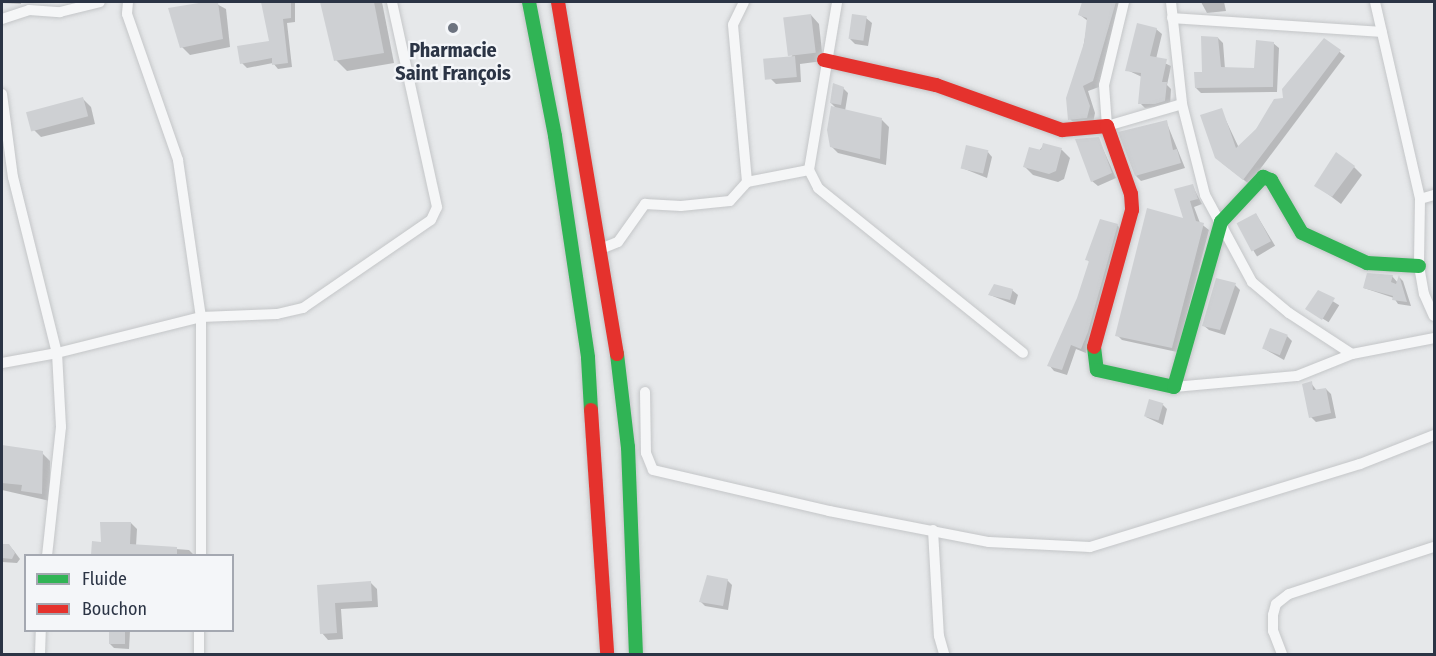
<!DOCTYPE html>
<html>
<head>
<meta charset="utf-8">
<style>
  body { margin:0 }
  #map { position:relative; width:1436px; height:656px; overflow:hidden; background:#e6e8ea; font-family:"Fira Sans Condensed",sans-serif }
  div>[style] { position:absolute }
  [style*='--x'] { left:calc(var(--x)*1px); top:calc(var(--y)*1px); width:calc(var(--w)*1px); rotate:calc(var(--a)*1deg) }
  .shadow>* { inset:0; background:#0003; transform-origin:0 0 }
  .building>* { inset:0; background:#ced0d3; transform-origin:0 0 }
  .roads { filter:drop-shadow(0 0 2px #c4c6c8) drop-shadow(0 0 2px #c4c6c8) }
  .street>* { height:10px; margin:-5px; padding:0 5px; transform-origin:5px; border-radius:5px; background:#f5f6f7 }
  .fast>* { height:14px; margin:-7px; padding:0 7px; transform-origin:7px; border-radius:7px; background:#30b455 }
  .jam>* { height:14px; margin:-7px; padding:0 7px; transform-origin:7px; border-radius:7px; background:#e5322d }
  .dots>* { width:16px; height:16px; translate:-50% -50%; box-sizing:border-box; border:3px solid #f4f6f9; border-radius:50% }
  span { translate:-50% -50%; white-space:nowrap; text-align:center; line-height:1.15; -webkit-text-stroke:4.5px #f4f6f9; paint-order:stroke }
  .poi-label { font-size:20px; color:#2b3445; font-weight:700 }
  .frame { position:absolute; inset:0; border:3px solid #2b3445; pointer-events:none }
  .legend { position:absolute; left:24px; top:554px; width:210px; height:78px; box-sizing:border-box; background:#f4f6f9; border:2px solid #a4a8b1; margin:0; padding:8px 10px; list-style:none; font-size:18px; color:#2b3445 }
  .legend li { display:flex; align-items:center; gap:12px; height:30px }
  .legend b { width:30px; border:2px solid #a4a8b1 }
</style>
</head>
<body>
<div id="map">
  <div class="shadow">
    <div style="clip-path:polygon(2px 2px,21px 2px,21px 4px,2px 3px)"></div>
    <div style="clip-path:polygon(213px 2px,226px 9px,230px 47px,190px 55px,182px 47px,170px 9px)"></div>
    <div style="clip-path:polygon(262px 2px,295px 2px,295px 22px,287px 23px,292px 67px,278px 69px,273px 63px,247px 68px,242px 63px,271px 42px)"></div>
    <div style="clip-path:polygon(322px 2px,382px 2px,394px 63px,347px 71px,336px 60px)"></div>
    <div style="clip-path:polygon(1084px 2px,1119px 2px,1122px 8px,1099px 87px,1088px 91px,1095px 113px,1093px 123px,1076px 125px,1070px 119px,1088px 21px,1080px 15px)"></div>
    <div style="clip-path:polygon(1201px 2px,1224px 2px,1226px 11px,1207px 13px)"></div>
    <div style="clip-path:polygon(811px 15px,819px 24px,823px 61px,800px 64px,801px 82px,776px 84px,771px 79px,791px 58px)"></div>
    <div style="clip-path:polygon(866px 18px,872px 23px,868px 46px,855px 44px,850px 39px)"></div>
    <div style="clip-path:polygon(1156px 29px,1162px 34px,1156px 59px,1171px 66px,1167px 85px,1171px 89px,1170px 106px,1145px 108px,1140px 103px,1142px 77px,1127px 70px)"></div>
    <div style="clip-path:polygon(1218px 38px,1223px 43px,1225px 69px,1255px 69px,1273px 43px,1279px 48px,1277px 92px,1201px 93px,1196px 88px)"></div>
    <div style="clip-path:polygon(1324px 40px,1345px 56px,1249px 184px,1222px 163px,1221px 110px,1239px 148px,1284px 99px)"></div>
    <div style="clip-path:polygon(843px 88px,848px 93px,845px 111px,882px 120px,889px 127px,886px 165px,838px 153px,831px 146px,838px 110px,831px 103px)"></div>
    <div style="clip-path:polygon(83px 99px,91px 107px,95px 124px,41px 137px,33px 129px)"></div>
    <div style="clip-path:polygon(1166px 121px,1185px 168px,1141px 181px,1136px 176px)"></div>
    <div style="clip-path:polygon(1098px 138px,1116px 178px,1098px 186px,1092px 181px)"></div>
    <div style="clip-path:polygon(1044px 145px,1062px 150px,1070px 158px,1064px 179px,1058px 182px,1033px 175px,1025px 167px)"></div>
    <div style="clip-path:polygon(987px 151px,992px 157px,987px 178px,962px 168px)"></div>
    <div style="clip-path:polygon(1354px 167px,1362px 175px,1341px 204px,1316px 185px)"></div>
    <div style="clip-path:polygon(1192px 185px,1202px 204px,1194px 207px,1200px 223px,1209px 230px,1177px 352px,1122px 340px,1117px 335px,1185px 220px)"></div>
    <div style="left:1256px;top:214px;width:37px;height:21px;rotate:59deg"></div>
    <div style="clip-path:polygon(1117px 225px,1122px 230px,1086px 353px,1076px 349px,1067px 375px,1054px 371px,1049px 365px,1078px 299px,1090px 263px,1087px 259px)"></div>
    <div style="clip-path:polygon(1392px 276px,1398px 283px,1400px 278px,1403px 281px,1411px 306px,1398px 304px,1394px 298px,1364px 288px)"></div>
    <div style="clip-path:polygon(1235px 285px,1240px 290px,1225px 335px,1209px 330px,1203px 325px)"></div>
    <div style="clip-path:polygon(1012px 290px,1018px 295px,1015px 305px,990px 295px)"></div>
    <div style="left:1318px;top:292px;width:25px;height:20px;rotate:32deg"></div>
    <div style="clip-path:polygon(1287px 336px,1292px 341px,1284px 360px,1263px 348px)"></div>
    <div style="clip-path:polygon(1311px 383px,1317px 391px,1326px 389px,1331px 394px,1336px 418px,1316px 422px,1311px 417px)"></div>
    <div style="clip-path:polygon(1162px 404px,1167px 409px,1163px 425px,1146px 417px)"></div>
    <div style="clip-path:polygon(2px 447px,42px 453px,50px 461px,50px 501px,2px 490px)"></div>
    <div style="clip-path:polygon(131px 523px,137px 529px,136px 546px,189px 550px,195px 556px,93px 556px,93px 543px,102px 543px)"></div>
    <div style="clip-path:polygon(2px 545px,9px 545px,14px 551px,20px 559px,17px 563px,2px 562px)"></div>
    <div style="clip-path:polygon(727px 580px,732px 585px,728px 610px,705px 606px,700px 601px)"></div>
    <div style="clip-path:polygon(370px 582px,377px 589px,378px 607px,341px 609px,343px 639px,328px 640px,322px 633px,318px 586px)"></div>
    <div style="clip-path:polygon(110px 630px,130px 631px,129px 649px,114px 648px,109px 643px)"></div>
  </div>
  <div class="building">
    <div style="clip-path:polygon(205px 2px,218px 2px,223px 39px,180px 48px,168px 8px)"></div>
    <div style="clip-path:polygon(261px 2px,291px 2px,291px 18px,283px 19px,288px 63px,272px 65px,272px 58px,240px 64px,237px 46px,269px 41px)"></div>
    <div style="clip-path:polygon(320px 2px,374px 2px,384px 53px,334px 61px)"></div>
    <div style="clip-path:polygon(1082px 2px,1116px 2px,1093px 81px,1083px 86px,1090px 106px,1087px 118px,1068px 120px,1066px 98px,1084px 43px,1087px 18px,1078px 15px)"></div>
    <div style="left:811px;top:14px;width:39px;height:28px;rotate:83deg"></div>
    <div style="left:852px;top:14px;width:15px;height:25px;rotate:8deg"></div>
    <div style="clip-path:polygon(1137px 23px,1157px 28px,1150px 56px,1167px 59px,1162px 82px,1167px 82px,1165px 101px,1155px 104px,1138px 104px,1141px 73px,1125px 71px)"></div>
    <div style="clip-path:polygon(1201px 36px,1218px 37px,1221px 67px,1254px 68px,1256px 40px,1274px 42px,1273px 87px,1195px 88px,1194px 72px,1202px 72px)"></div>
    <div style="clip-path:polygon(1324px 38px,1341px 50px,1243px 180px,1215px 158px,1200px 115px,1222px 108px,1236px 148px,1256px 129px,1274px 99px,1283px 98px,1282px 89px)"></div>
    <div style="left:795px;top:56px;width:21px;height:32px;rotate:85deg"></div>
    <div style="clip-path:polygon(833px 83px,844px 87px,841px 105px,830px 103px)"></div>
    <div style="left:83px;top:97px;width:20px;height:59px;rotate:75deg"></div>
    <div style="clip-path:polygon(831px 106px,882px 118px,880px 159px,830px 147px,827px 130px)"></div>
    <div style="clip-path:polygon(1167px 120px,1173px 150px,1177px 149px,1181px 163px,1135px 176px,1118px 132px)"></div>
    <div style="clip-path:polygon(1099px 137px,1112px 173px,1091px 182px,1075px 139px)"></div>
    <div style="clip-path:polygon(1043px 143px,1062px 148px,1056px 171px,1049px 174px,1023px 167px,1029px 147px,1041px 150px)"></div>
    <div style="left:966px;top:145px;width:23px;height:24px;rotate:13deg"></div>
    <div style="clip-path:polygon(1336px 152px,1355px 166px,1332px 197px,1314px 186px)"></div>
    <div style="clip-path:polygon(1193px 184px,1198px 199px,1190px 201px,1196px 221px,1204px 223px,1172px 348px,1115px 336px,1147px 208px,1183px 218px,1174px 189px)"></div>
    <div style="left:1256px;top:213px;width:32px;height:22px;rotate:62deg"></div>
    <div style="clip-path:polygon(1100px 219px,1118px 224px,1088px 332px,1081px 349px,1071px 345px,1062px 370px,1047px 366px,1077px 298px,1089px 261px,1085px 260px)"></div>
    <div style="clip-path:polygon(1367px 273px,1393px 275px,1391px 282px,1396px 284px,1399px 275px,1407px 302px,1392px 300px,1393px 296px,1363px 288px)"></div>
    <div style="clip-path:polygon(1216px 278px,1236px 283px,1220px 330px,1202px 326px)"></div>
    <div style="clip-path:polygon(994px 284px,1013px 289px,1010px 300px,988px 295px)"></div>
    <div style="clip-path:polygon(1318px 290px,1335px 298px,1322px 320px,1305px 309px)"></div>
    <div style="left:1270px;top:328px;width:19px;height:22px;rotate:21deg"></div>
    <div style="clip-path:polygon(1312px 381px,1313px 390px,1326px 388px,1331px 413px,1309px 418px,1302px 384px)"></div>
    <div style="left:1149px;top:399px;width:15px;height:18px;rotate:16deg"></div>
    <div style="clip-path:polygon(2px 445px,43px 451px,42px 494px,21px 491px,22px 485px,2px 483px)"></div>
    <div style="clip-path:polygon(100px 522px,131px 522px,130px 544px,177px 547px,177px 555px,91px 555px,92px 541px,101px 542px)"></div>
    <div style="clip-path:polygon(2px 544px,9px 544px,15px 553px,12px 559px,2px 558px)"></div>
    <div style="clip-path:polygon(707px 575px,728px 579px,723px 606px,699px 602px)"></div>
    <div style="clip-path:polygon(371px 581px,372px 601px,335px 603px,337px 633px,320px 634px,317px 585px)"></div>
    <div style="left:109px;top:630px;width:16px;height:14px"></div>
  </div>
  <div class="roads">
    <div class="street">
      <div style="--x:128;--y:2;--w:12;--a:95"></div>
      <div style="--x:127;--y:14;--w:155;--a:70.7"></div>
      <div style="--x:178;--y:160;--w:159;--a:81.7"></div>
      <div style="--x:201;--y:317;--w:239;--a:90"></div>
      <div style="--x:744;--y:2;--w:25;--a:116"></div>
      <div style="--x:733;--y:25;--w:158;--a:84.9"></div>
      <div style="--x:1124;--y:2;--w:85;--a:103.5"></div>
      <div style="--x:1104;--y:85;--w:41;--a:85.8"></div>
      <div style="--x:1107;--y:126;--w:78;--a:-16.3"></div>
      <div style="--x:1171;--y:2;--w:103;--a:83.8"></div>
      <div style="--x:1182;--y:104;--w:94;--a:75.8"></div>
      <div style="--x:1205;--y:195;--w:99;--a:61.6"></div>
      <div style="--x:1252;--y:282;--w:48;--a:40"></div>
      <div style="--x:1289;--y:313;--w:75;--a:33.1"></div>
      <div style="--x:1352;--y:354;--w:84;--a:-11"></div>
      <div style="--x:1375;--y:2;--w:202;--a:77.1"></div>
      <div style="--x:1420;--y:199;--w:67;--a:90.9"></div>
      <div style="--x:1419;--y:266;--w:28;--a:80"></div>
      <div style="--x:1424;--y:294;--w:24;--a:66"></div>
      <div style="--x:1172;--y:18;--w:210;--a:3.8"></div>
      <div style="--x:2;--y:19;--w:28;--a:-18"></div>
      <div style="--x:29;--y:10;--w:31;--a:4"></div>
      <div style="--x:60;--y:12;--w:41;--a:-14"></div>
      <div style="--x:2;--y:94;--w:84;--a:82.5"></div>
      <div style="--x:13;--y:177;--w:181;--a:76"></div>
      <div style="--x:57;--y:353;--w:74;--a:86.9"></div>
      <div style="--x:61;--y:427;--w:130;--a:96.2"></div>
      <div style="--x:809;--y:170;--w:20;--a:63"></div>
      <div style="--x:818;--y:188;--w:263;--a:38.8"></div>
      <div style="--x:1420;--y:199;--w:15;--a:-16"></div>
      <div style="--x:603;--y:248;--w:16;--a:-22"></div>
      <div style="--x:618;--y:242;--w:47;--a:-54.6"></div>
      <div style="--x:645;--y:204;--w:36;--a:3"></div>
      <div style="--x:681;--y:206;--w:49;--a:-5.8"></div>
      <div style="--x:730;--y:201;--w:25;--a:-48"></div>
      <div style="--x:747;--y:182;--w:63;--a:-11"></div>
      <div style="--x:809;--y:170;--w:170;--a:-80.5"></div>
      <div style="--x:2;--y:363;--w:56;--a:-10.3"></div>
      <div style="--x:57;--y:353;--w:148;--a:-14"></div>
      <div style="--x:201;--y:317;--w:76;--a:-2.3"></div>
      <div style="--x:277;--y:314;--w:27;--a:-13"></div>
      <div style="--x:303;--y:308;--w:155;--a:-34.5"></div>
      <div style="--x:431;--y:220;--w:14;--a:-65"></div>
      <div style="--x:437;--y:207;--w:210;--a:-102.4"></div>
      <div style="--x:1174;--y:387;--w:123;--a:-5.1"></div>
      <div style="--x:1297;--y:376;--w:59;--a:-21.8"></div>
      <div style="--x:645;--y:392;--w:61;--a:89.1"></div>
      <div style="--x:646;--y:453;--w:18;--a:68"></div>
      <div style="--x:653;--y:470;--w:181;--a:13.1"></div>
      <div style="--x:829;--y:511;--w:163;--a:11"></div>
      <div style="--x:989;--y:542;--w:101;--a:2.8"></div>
      <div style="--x:1090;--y:547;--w:282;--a:-17.1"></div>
      <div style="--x:1360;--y:464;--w:79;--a:-21.4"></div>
      <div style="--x:933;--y:530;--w:106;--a:86.8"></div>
      <div style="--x:939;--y:636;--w:19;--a:74"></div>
      <div style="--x:40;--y:654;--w:24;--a:-88"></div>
      <div style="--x:199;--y:654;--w:24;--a:-90"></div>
      <div style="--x:1282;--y:654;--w:25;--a:-111"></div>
      <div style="--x:1273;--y:631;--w:16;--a:-90"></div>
      <div style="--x:1273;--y:615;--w:11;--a:-75"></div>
      <div style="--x:1276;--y:604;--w:16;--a:-38"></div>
      <div style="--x:1289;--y:594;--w:152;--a:-18"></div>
    </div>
    <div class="fast">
      <div style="--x:529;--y:2;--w:136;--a:79"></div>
      <div style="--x:555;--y:136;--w:224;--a:81.5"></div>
      <div style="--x:588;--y:358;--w:52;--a:86.7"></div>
      <div style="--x:1094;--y:347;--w:23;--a:83"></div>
      <div style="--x:1097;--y:370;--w:79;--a:12.4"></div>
      <div style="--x:1174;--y:387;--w:172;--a:-74.1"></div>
      <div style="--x:1221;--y:222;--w:62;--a:-47"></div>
      <div style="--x:1263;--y:177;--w:9;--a:21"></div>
      <div style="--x:1271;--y:180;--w:61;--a:59.7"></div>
      <div style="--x:1302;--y:233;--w:72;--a:24.8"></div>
      <div style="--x:1367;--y:263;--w:52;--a:3.3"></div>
      <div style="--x:617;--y:354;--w:94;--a:83.3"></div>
      <div style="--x:628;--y:447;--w:207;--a:87.8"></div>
    </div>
    <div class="jam">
      <div style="--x:558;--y:2;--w:357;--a:80.5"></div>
      <div style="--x:824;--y:60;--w:115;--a:12.6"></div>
      <div style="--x:936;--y:85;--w:134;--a:19.7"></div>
      <div style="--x:1062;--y:130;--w:45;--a:-5.1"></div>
      <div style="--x:1107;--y:126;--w:72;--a:70.6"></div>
      <div style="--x:1131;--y:194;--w:16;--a:86"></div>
      <div style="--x:1132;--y:210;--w:142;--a:105.5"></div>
      <div style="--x:591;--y:410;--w:245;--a:86.2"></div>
    </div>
  </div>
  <div class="dots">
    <div style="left:453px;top:28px;background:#6c737f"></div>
  </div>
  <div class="poi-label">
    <span style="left:453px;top:62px">Pharmacie<br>Saint François</span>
  </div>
  <div class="frame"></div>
  <ul class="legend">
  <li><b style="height:8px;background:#30b455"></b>Fluide</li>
  <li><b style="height:8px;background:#e5322d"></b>Bouchon</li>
  </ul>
</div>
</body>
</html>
